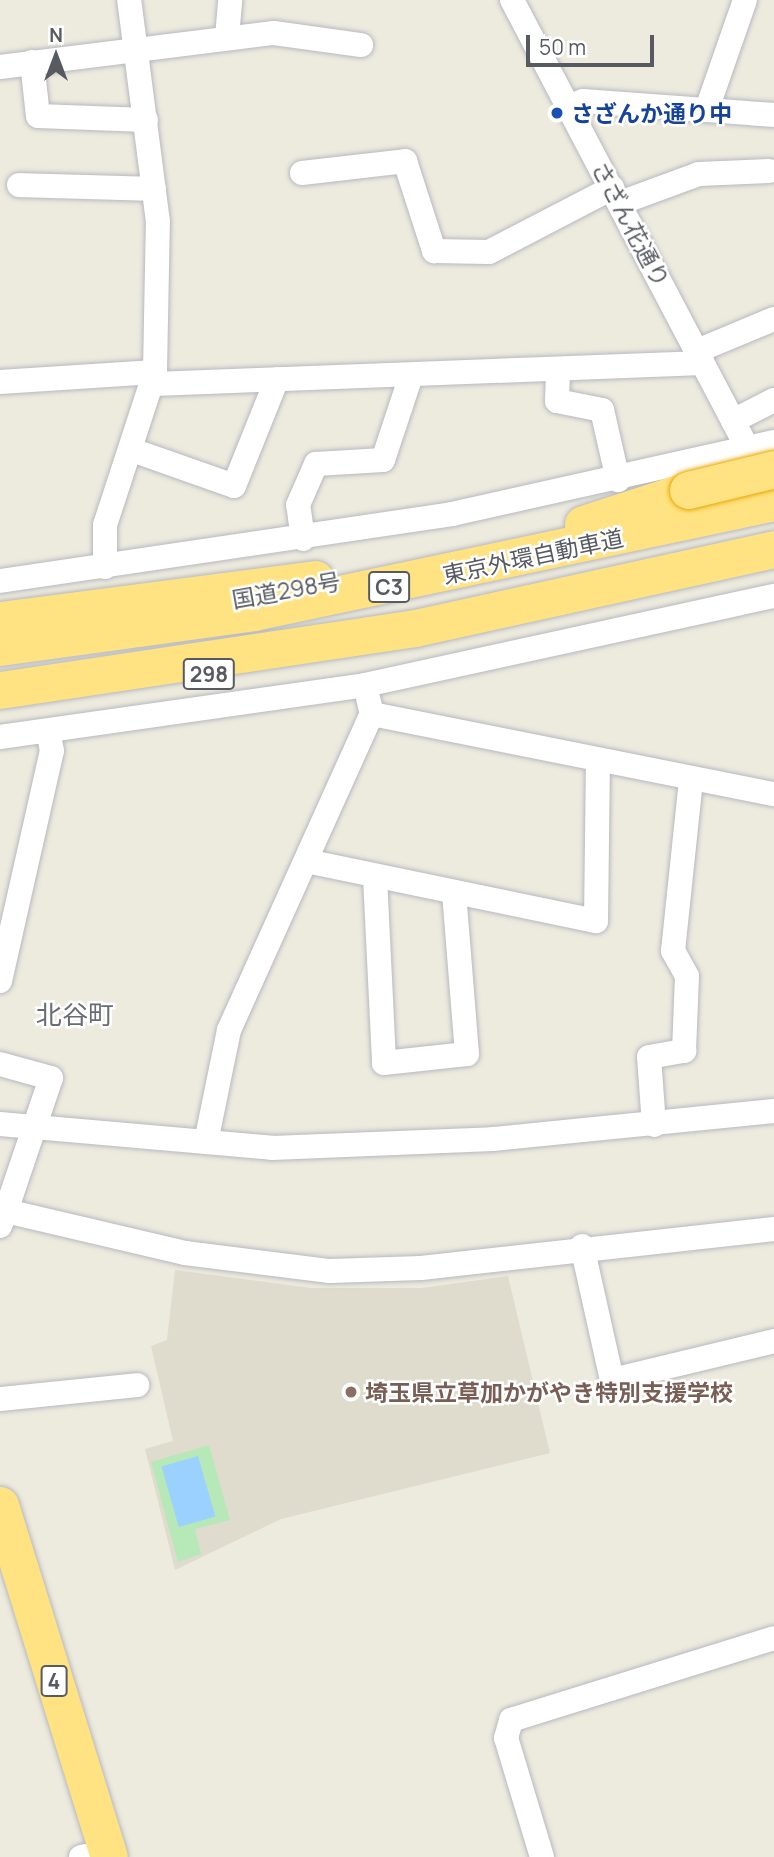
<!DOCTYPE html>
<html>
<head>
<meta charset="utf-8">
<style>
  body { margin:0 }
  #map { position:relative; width:774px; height:1857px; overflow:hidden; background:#edeade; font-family:Manrope,"Noto Sans JP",sans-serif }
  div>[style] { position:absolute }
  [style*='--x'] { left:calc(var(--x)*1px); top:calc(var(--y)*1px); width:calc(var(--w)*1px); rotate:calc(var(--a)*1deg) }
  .education>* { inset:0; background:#dfdcce }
  .green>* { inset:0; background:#b6e8b8 }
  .water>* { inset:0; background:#9bd1ff; transform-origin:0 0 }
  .roads { filter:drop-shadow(0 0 2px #b6b9bf) drop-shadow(0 0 2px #b6b9bf) }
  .minor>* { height:24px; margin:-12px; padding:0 12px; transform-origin:12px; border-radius:12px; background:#fff }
  .highway>* { height:37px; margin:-18.5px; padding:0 18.5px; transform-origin:18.5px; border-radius:18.5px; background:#ffe382 }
  .bridges { filter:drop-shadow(0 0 2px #eaa800) drop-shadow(0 0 2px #eaa800) }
  .highway-bridge>* { height:37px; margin:-18.5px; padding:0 18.5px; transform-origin:18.5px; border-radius:18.5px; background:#ffe382 }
  .dots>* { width:19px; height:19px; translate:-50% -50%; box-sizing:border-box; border:4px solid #fff; border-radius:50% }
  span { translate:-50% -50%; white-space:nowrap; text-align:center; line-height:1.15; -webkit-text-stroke:5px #fff; paint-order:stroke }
  .shield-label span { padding:2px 5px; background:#fff; border:2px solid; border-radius:5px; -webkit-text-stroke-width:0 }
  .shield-label { font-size:21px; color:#575b61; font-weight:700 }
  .transit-label { font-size:23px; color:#164399; font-weight:700 }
  .left { translate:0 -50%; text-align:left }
  .street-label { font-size:23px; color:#575b61 }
  .education-label { font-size:23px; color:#785e54; font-weight:700 }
  .quarter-label { font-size:26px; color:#686d73 }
  .north { position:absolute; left:21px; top:21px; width:70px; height:70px; -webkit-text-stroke:5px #fff; paint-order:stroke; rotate:0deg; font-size:19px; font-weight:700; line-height:28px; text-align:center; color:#575b61 }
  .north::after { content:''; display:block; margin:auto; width:24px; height:32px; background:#575b61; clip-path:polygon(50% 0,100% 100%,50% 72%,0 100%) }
  .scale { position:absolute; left:526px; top:35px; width:128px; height:32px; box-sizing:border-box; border:4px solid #575b61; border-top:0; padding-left:9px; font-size:21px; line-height:24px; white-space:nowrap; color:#575b61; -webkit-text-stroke:5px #fff; paint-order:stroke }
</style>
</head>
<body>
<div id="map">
  <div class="education">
    <div style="clip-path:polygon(175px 1270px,311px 1288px,422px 1288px,508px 1276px,550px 1453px,281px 1519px,175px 1570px,145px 1449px,173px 1441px,151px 1346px,167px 1340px)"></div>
  </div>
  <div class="green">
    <div style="clip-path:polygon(209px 1445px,230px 1520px,195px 1529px,201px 1554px,178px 1562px,151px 1462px)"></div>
  </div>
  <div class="water">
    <div style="left:198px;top:1456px;width:63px;height:38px;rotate:74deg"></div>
  </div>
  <div class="roads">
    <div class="minor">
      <div style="--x:512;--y:0;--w:521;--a:62.3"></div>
      <div style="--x:227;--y:37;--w:37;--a:-85"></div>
      <div style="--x:32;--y:62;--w:54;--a:83.7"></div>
      <div style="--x:38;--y:116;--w:108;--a:2.1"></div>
      <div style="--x:0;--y:67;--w:276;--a:-7.1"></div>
      <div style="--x:274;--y:33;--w:88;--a:7.9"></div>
      <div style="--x:568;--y:106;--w:16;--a:-18"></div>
      <div style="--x:583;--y:101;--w:192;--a:4.2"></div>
      <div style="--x:707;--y:109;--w:115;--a:-70.8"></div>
      <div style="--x:302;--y:173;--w:104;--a:-6.6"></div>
      <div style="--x:405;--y:161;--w:95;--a:72.1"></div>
      <div style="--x:434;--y:251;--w:55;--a:1"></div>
      <div style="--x:489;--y:252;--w:139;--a:-27.5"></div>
      <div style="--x:19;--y:185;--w:135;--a:1.7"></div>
      <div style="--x:620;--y:203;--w:84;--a:-20.2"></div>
      <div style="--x:699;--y:174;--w:70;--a:-2.5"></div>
      <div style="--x:697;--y:351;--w:83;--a:-22.6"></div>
      <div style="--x:558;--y:373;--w:28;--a:92"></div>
      <div style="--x:557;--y:401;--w:46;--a:11.3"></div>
      <div style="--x:602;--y:410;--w:72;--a:77.1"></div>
      <div style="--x:0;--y:382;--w:155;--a:-3.7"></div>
      <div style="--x:154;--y:384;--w:549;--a:-2.19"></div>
      <div style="--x:733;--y:421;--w:46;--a:-27.1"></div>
      <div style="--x:132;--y:450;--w:108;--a:19.4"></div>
      <div style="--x:234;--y:486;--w:115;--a:-68.1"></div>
      <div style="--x:303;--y:539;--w:34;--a:-98"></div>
      <div style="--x:298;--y:505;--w:45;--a:-66.3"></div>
      <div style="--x:316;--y:464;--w:67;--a:-3.4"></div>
      <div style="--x:383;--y:460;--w:89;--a:-71.6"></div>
      <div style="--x:105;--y:567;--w:42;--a:-90"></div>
      <div style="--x:105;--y:525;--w:161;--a:-71.9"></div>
      <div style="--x:155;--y:372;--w:150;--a:-88.9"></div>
      <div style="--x:158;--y:222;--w:224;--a:-97.4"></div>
      <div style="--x:0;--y:581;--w:457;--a:-8.4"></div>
      <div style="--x:452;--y:514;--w:330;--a:-12.6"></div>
      <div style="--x:368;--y:698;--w:16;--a:76"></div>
      <div style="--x:372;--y:714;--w:410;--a:11.3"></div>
      <div style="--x:0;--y:737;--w:369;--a:-8.1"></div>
      <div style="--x:365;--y:685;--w:419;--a:-12.3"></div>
      <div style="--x:306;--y:861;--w:296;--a:11.7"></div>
      <div style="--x:596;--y:921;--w:159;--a:-89.3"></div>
      <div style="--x:375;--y:877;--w:186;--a:87.2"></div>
      <div style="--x:384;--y:1063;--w:83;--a:-6.2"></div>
      <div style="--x:467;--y:1054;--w:161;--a:-94.6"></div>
      <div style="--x:0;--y:981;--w:236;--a:-77.3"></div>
      <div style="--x:52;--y:751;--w:20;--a:-101"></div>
      <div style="--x:0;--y:1064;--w:53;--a:15.4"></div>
      <div style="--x:51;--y:1078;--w:140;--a:108.7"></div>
      <div style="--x:0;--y:1124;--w:273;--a:5"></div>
      <div style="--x:272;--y:1148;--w:221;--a:-2.3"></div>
      <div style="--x:493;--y:1139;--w:282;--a:-5.7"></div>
      <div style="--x:654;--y:1125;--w:68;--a:-94.2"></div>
      <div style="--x:649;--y:1057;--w:36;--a:-10"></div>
      <div style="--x:684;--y:1051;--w:75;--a:-87.7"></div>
      <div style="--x:687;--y:976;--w:29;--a:-119"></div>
      <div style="--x:673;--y:951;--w:172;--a:-84"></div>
      <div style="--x:206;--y:1142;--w:114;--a:-78.4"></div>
      <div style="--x:229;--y:1030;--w:347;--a:-65.7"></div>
      <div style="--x:0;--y:1226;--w:16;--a:-68"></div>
      <div style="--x:6;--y:1211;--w:184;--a:13.2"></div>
      <div style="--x:185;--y:1253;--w:146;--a:7.1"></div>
      <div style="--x:330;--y:1271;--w:91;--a:-1.9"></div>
      <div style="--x:421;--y:1268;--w:355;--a:-6.3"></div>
      <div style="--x:582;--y:1246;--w:137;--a:77.4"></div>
      <div style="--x:612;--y:1380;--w:167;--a:-13.5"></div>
      <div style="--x:0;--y:1399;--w:138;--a:-5.8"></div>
      <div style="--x:81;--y:1857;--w:5;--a:-11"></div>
      <div style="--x:542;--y:1857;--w:124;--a:-106.8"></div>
      <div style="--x:506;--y:1738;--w:19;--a:-74"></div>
      <div style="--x:511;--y:1720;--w:275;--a:-17.3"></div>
    </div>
    <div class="highway">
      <div style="--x:583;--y:524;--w:110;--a:-17.9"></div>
      <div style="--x:0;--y:620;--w:318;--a:-7.4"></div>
      <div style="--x:0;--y:647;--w:256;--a:-7.8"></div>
      <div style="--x:254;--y:612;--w:532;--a:-11.94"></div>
      <div style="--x:0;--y:690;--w:420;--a:-8.5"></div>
      <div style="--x:415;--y:628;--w:368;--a:-12.4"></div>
      <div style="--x:0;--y:1505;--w:368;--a:72.8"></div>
    </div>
  </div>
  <div class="bridges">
    <div class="highway-bridge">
      <div style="--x:688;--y:490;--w:89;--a:-13.7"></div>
    </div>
  </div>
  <div class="dots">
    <div style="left:557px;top:113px;background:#1a4fb4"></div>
    <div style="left:351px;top:1392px;background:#8d6e63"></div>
  </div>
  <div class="shield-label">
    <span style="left:389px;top:587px">C3</span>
    <span style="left:209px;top:674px">298</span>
    <span style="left:54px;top:1681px">4</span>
  </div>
  <div class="transit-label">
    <span class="left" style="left:571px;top:113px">さざんか通り中</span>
  </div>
  <div class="street-label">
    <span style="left:631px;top:224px;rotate:62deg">さざん花通り</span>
    <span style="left:533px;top:556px;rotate:-12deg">東京外環自動車道</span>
    <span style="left:286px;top:590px;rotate:-10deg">国道298号</span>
  </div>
  <div class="education-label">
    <span class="left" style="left:365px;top:1392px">埼玉県立草加かがやき特別支援学校</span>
  </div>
  <div class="quarter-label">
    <span style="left:75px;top:1015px">北谷町</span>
  </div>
  <div class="north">N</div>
  <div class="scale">50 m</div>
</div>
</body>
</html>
